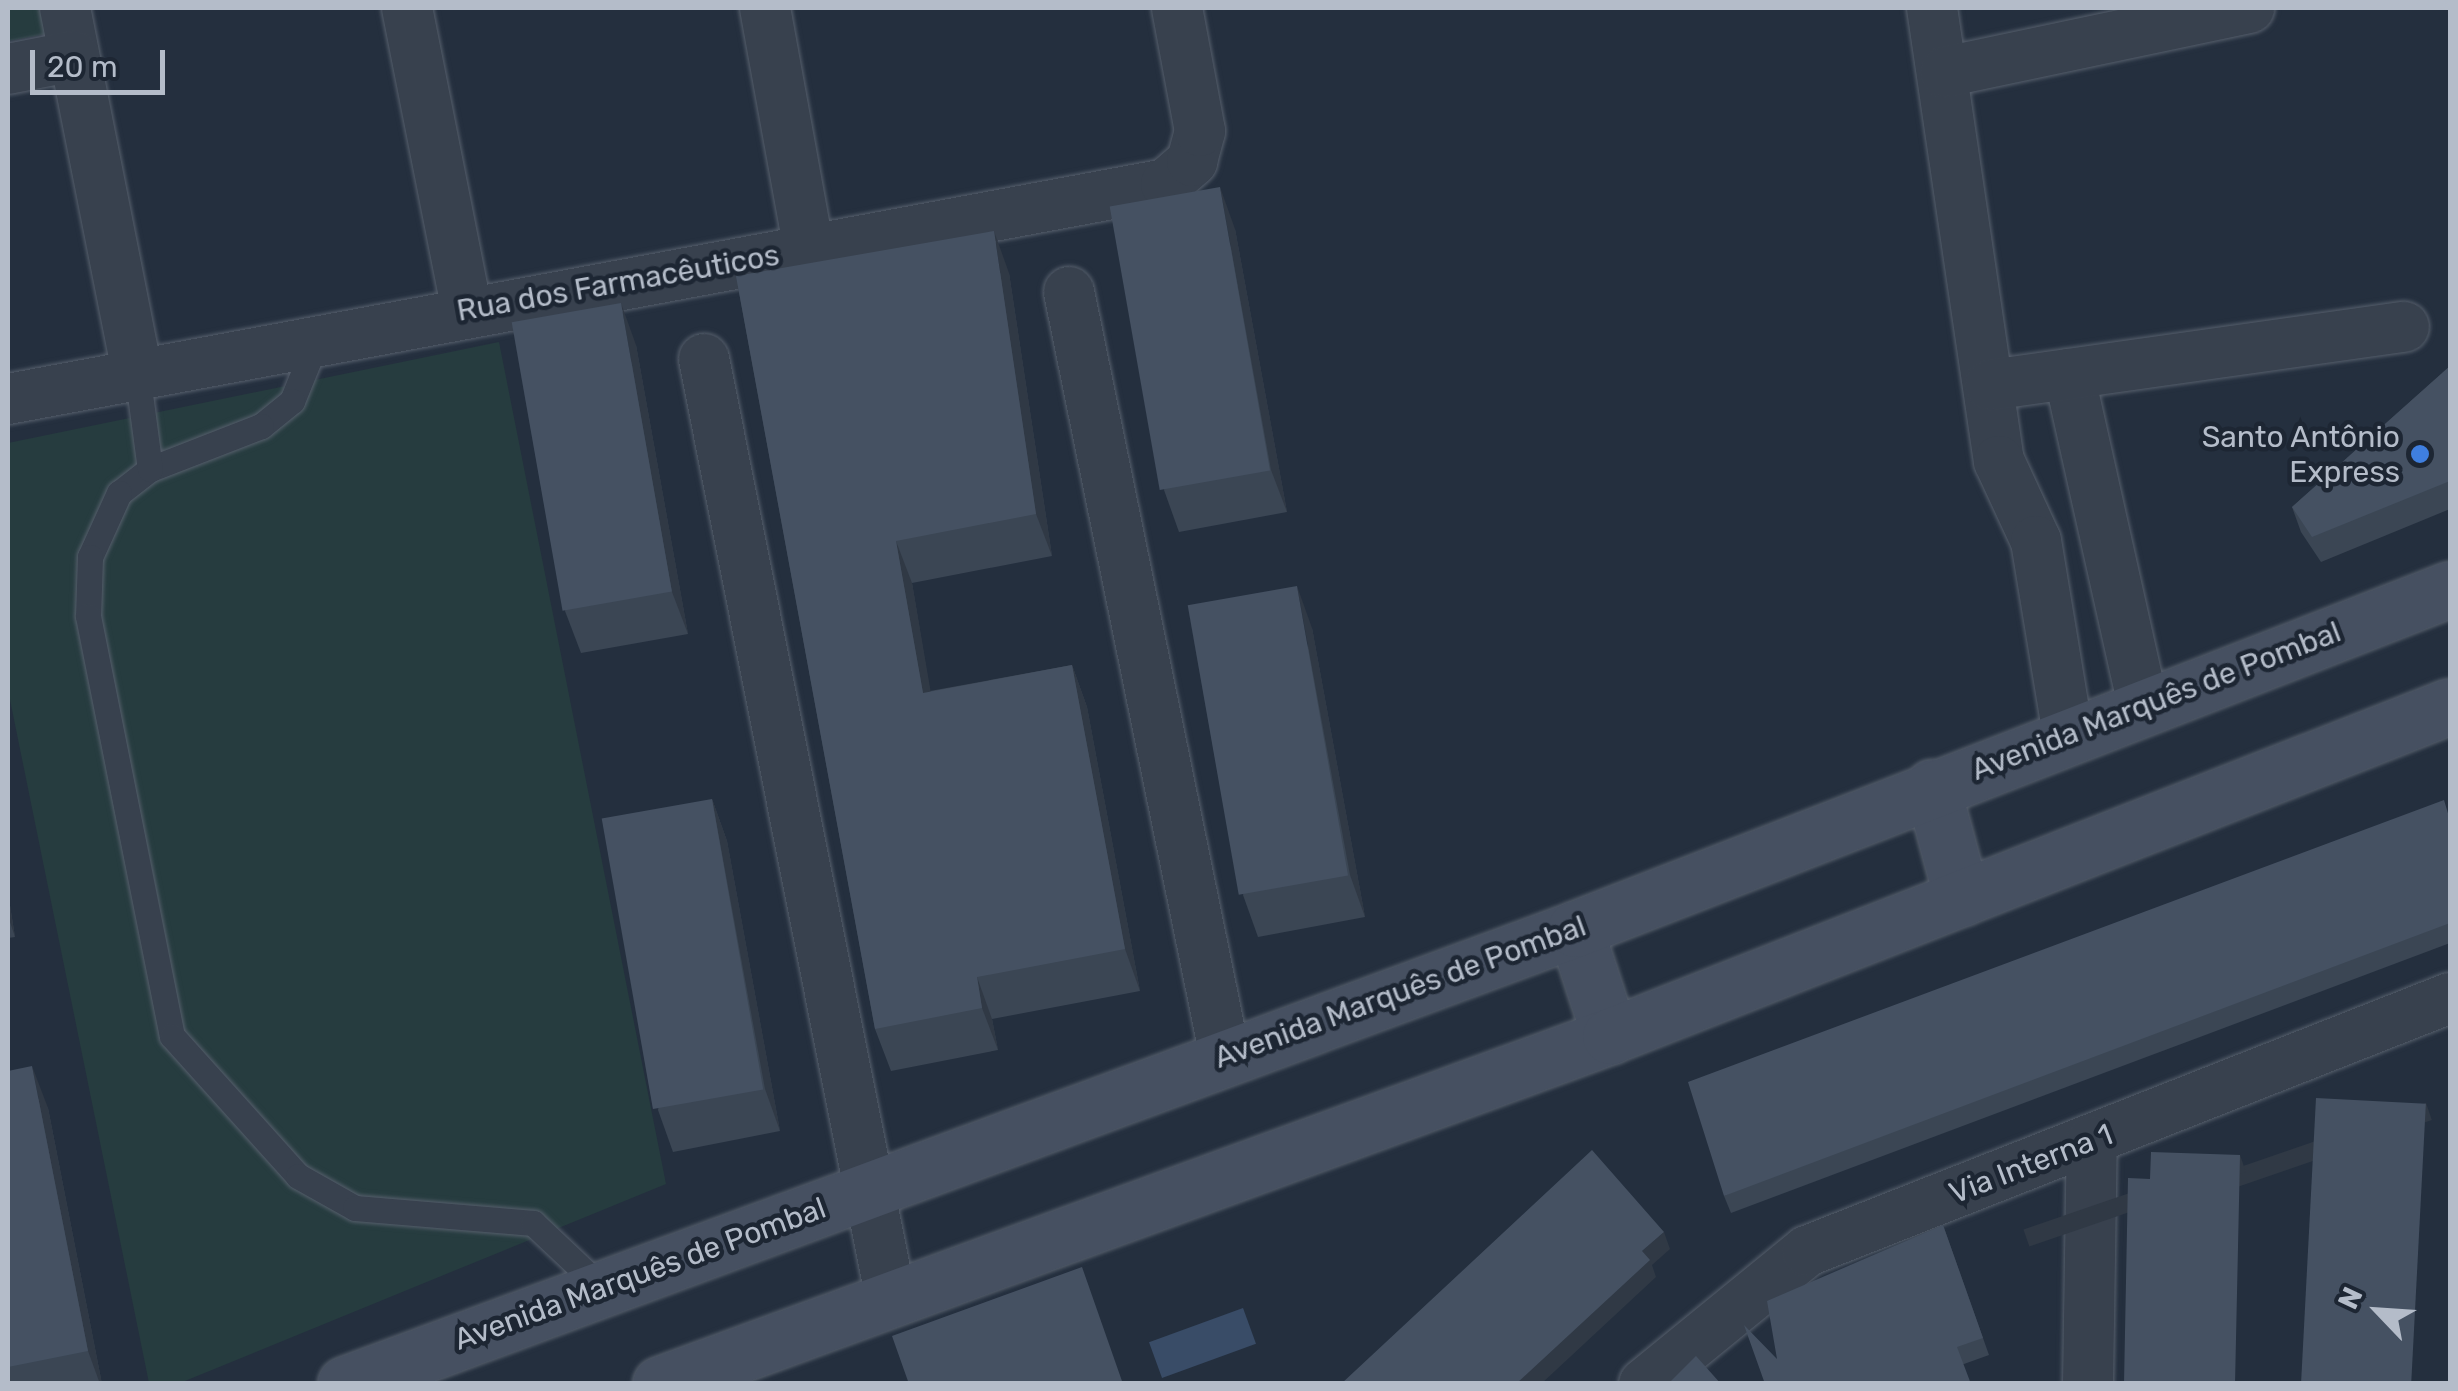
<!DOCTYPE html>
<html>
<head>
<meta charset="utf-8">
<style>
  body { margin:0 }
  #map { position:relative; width:2458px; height:1391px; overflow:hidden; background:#242f3e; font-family:Rubik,sans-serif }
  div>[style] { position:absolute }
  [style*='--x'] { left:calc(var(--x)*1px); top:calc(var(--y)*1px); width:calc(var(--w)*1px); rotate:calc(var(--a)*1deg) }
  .green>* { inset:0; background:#263c3f }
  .water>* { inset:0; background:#394c67; transform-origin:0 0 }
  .roads { filter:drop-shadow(0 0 2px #565f6c) drop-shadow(0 0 2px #565f6c) }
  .lane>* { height:25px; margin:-12.5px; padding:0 12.5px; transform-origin:12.5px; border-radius:12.5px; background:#38414e }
  .street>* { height:50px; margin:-25px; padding:0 25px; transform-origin:25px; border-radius:25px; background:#38414e }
  .secondary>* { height:55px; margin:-27.5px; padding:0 27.5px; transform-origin:27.5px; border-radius:27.5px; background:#465061 }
  .wall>* { inset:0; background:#3b4654 }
  .shaded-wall>* { inset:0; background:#303945; transform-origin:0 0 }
  .building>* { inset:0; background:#455162; transform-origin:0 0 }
  .dots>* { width:28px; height:28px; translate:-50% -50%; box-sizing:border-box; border:5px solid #1d2633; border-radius:50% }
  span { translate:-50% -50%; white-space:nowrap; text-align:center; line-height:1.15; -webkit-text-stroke:9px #1d2633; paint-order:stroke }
  .street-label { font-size:30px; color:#b4bcc9 }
  .poi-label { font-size:30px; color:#b4bcc9 }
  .right { translate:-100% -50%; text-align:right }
  .frame { position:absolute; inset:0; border:10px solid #b4bcc9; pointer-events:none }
  .north { position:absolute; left:2328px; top:1261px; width:100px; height:100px; -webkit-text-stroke:8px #1d2633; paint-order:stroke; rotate:295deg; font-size:28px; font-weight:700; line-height:40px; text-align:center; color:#b4bcc9 }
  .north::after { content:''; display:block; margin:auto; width:35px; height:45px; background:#b4bcc9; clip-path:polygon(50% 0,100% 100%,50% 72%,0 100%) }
  .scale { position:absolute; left:30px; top:50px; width:135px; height:45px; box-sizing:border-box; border:5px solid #b4bcc9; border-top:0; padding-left:12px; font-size:30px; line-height:35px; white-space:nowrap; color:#b4bcc9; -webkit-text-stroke:8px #1d2633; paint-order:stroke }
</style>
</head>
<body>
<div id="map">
  <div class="green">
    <div style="clip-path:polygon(8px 8px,40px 8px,46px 34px,8px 41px)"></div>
    <div style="clip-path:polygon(499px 342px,666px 1184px,180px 1383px,149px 1383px,8px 690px,8px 443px)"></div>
  </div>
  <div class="water">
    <div style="left:1243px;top:1308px;width:38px;height:100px;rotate:70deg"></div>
  </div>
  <div class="roads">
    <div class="lane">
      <div style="--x:318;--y:337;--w:69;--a:112.1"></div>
      <div style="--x:292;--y:401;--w:40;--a:141"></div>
      <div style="--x:261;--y:426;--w:119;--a:158.8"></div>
      <div style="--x:150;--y:469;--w:39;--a:142"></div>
      <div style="--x:119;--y:493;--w:70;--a:114.4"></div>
      <div style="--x:90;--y:557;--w:59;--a:91.9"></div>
      <div style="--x:88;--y:616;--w:428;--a:78.7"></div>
      <div style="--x:172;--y:1036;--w:188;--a:48"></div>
      <div style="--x:298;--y:1176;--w:65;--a:29.3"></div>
      <div style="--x:355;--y:1208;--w:179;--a:4.8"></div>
      <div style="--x:533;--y:1223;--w:95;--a:43.3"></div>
      <div style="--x:137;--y:372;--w:98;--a:82.4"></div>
    </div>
    <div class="street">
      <div style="--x:65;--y:8;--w:371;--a:78.8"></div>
      <div style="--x:407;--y:8;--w:309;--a:78.8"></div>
      <div style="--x:765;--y:8;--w:245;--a:79.7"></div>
      <div style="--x:1932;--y:8;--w:458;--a:81.6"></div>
      <div style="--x:1999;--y:461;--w:88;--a:65.2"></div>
      <div style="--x:2036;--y:541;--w:197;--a:80.6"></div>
      <div style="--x:8;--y:69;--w:67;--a:-11.1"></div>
      <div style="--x:1945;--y:72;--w:311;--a:-11.9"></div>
      <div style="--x:1069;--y:292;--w:780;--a:78.46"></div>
      <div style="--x:704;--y:359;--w:953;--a:78.75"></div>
      <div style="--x:2069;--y:374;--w:340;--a:77.4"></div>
      <div style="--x:1990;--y:385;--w:418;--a:-8"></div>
      <div style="--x:8;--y:399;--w:1178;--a:-10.52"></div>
      <div style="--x:1166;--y:184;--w:35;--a:-41"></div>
      <div style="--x:1192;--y:161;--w:31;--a:-75"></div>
      <div style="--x:1200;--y:131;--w:125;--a:-100.6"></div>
      <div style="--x:1644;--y:1384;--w:210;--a:-39.2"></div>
      <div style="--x:1807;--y:1251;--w:691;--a:-21.48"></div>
      <div style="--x:2088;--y:1384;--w:243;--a:-89.1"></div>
    </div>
    <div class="secondary">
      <div style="--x:1932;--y:787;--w:115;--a:74.9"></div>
      <div style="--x:1575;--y:929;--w:113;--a:71.9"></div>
      <div style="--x:345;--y:1384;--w:1311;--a:-20.3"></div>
      <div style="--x:1575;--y:929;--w:939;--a:-21.23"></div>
      <div style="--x:660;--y:1384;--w:1012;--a:-20.12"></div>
      <div style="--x:1610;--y:1036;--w:902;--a:-21.45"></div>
    </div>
  </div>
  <div class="wall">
    <div style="clip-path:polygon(1235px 229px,1287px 512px,1179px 532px,1164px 490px)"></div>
    <div style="clip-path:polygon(1009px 273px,1052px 556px,912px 583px,930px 691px,1072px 665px,1087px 707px,1140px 991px,992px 1019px,998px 1050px,891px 1071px,875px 1029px,736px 276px)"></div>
    <div style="clip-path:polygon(636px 345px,688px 634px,581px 653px,565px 611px)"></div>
    <div style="clip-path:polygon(2450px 366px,2450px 509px,2321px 562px,2301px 532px,2292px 507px)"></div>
    <div style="clip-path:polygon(1312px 628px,1365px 917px,1258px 937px,1243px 895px)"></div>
    <div style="clip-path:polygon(712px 799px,727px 841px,780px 1131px,673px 1152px,658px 1110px)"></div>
    <div style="clip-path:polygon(2450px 817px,2450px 943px,1731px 1213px,1724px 1196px)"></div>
    <div style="clip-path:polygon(8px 893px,15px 937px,8px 938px)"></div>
    <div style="clip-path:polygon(8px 1071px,48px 1108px,102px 1384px,8px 1384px)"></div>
    <div style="clip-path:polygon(1943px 1225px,1989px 1355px,1964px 1364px,1777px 1359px)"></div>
  </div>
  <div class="shaded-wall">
    <div style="clip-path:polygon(1220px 187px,1235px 229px,1287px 512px,1271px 470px)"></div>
    <div style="clip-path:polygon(994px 231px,1009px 273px,1052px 556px,1036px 514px)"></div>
    <div style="clip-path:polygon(621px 303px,636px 345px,688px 634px,672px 592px)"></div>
    <div style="clip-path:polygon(896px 541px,912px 583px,938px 734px,923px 693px)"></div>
    <div style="clip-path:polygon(1297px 586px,1312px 628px,1365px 917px,1350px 875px)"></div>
    <div style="clip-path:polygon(1072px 665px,1087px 707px,1140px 991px,1125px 949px)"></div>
    <div style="clip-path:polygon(712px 799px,727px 841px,780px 1131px,765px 1089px)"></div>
    <div style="clip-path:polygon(8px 893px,15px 937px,8px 916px)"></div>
    <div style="clip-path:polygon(977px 977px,992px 1019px,998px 1050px,982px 1008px)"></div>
    <div style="clip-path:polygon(32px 1066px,48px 1108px,102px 1384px,100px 1384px,88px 1351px)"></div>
    <div style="left:2426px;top:1103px;width:18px;height:281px;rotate:71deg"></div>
    <div style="left:2240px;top:1155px;width:18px;height:229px;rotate:71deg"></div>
    <div style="clip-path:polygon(1664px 1232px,1670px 1249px,1652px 1265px,1656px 1277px,1541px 1384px,1516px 1384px,1642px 1251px)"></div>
  </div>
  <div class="building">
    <div style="left:1220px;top:187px;width:288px;height:112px;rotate:80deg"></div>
    <div style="clip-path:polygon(994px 231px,1036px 514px,896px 541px,923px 693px,1072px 665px,1125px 949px,977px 977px,982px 1008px,875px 1029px,736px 276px)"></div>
    <div style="left:621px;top:303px;width:293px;height:111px;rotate:80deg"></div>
    <div style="clip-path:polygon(2450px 366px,2450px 481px,2312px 537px,2292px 507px)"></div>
    <div style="left:1297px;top:586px;width:294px;height:111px;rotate:80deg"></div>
    <div style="left:712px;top:799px;width:295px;height:112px;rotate:80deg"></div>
    <div style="clip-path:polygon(2444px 800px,2450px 820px,2450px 911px,2449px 912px,2450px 923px,1724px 1196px,1688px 1082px)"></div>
    <div style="clip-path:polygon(32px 1066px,88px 1351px,8px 1367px,8px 1071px)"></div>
    <div style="left:2316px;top:1098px;width:110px;height:286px;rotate:3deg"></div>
    <div style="clip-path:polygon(1592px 1150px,1664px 1232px,1642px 1251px,1650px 1260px,1516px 1384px,1341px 1384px)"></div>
    <div style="clip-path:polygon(2151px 1152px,2240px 1155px,2235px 1384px,2124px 1384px,2128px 1178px,2150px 1179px)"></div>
    <div style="clip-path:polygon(1943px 1225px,1983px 1338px,1957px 1347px,1971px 1384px,1765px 1384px,1744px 1325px,1777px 1359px,1767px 1301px)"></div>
    <div style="clip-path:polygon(1082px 1267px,1123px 1384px,909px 1384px,892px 1336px)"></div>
    <div style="clip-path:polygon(1696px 1356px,1721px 1384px,1668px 1384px)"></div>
  </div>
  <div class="dots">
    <div style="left:2420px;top:454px;background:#3f7fe0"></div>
  </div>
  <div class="street-label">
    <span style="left:618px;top:283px;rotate:-10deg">Rua dos Farmacêuticos</span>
    <span style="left:2156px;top:701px;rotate:-21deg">Avenida Marquês de Pombal</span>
    <span style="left:1400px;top:992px;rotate:-20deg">Avenida Marquês de Pombal</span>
    <span style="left:2031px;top:1164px;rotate:-21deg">Via Interna 1</span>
    <span style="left:640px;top:1274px;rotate:-20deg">Avenida Marquês de Pombal</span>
  </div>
  <div class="poi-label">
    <span class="right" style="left:2400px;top:454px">Santo Antônio<br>Express</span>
  </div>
  <div class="frame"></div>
  <div class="north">N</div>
  <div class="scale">20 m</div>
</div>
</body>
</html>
